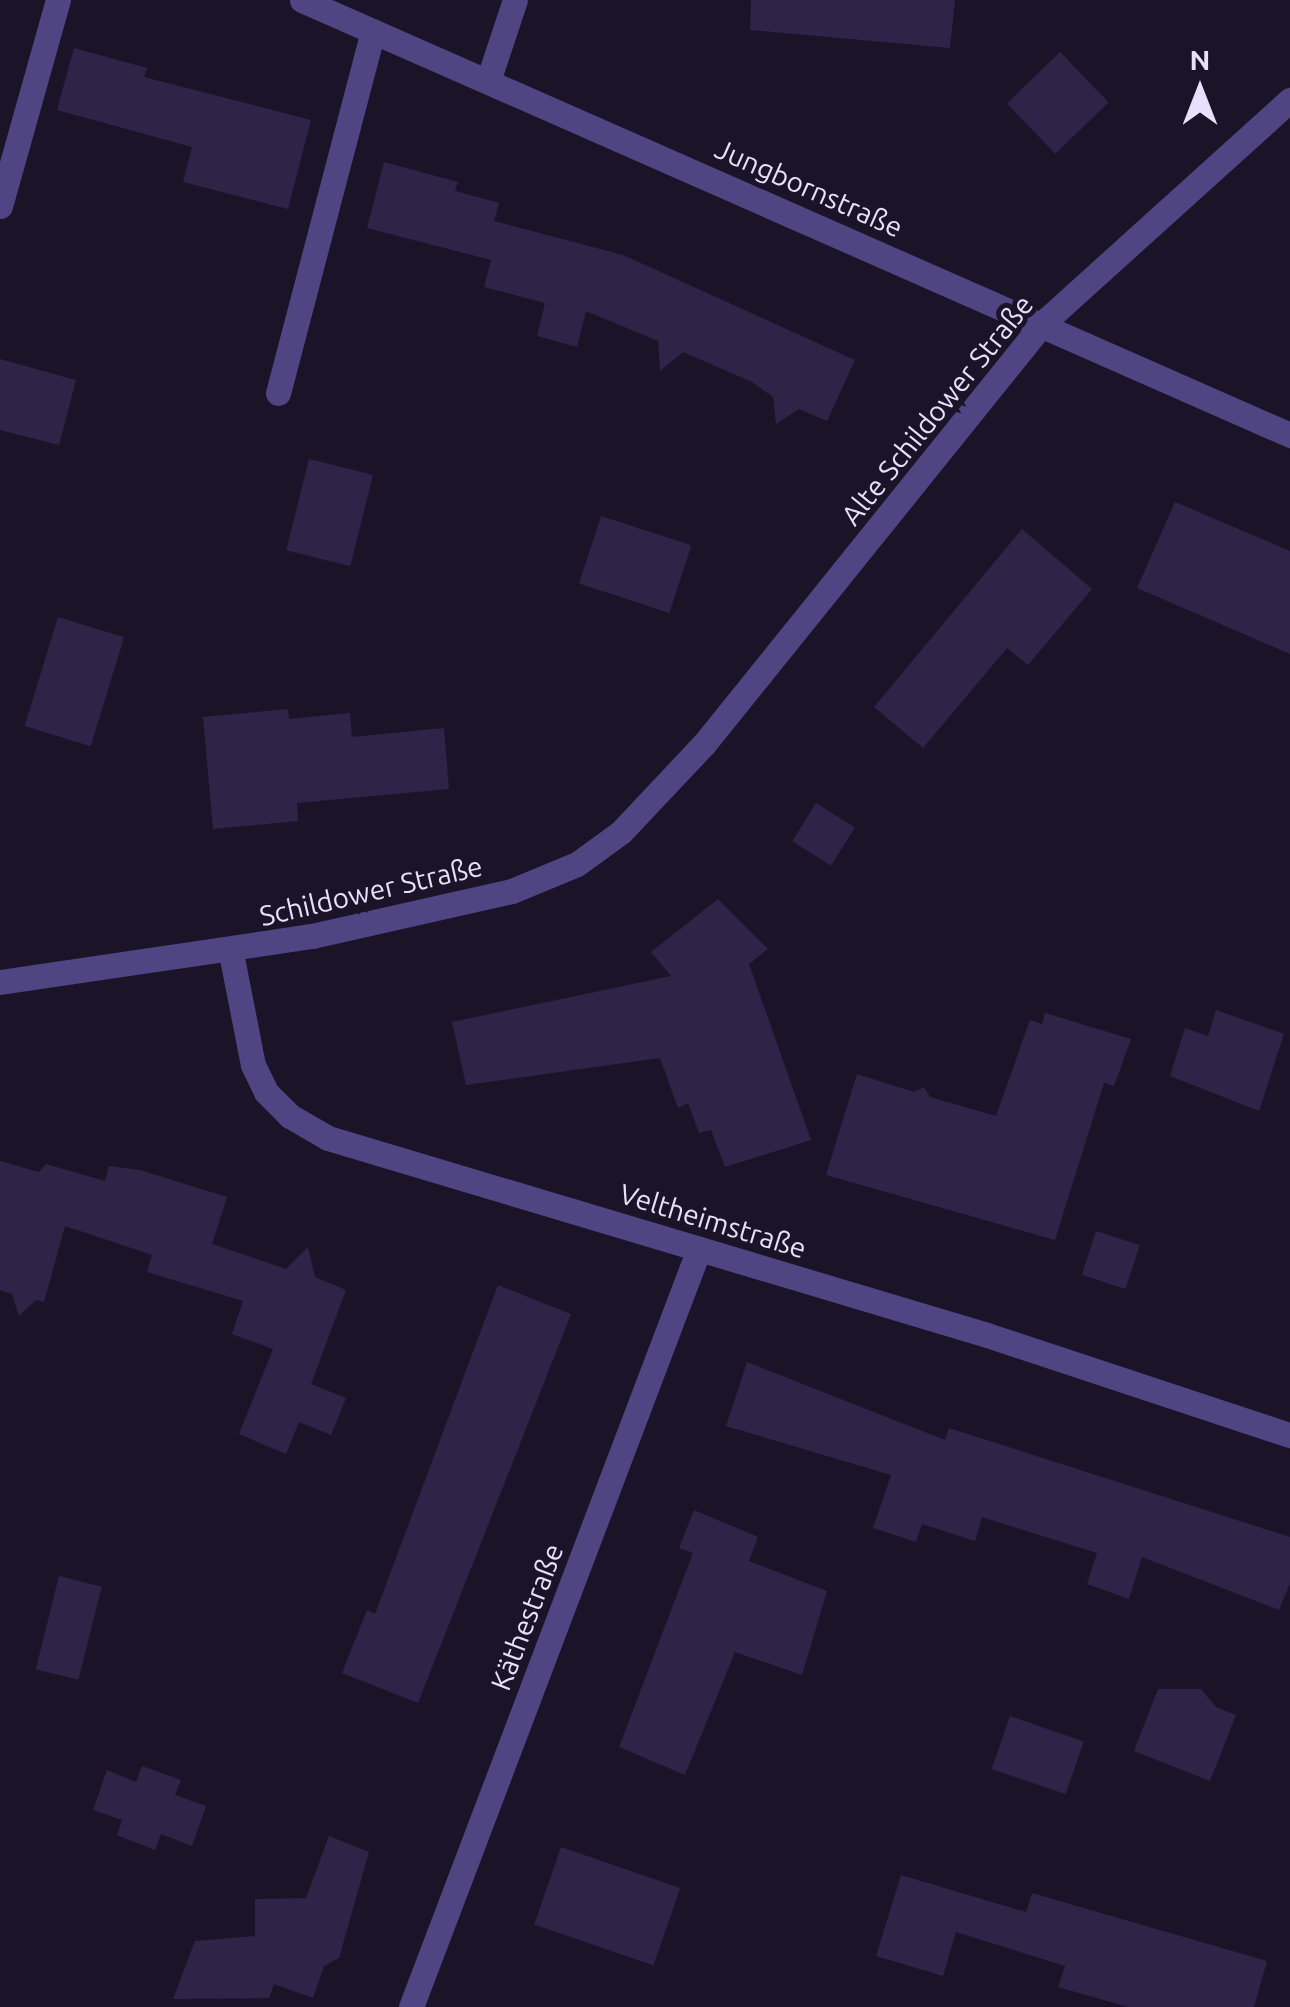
<!DOCTYPE html>
<html>
<head>
<meta charset="utf-8">
<style>
  body { margin:0 }
  #map { position:relative; width:1290px; height:2007px; overflow:hidden; background:#1b1429; font-family:Ubuntu,sans-serif }
  div>[style] { position:absolute }
  [style*='--x'] { left:calc(var(--x)*1px); top:calc(var(--y)*1px); width:calc(var(--w)*1px); rotate:calc(var(--a)*1deg) }
  .building>* { inset:0; background:#2f2348; transform-origin:0 0 }
  .minor>* { height:25px; margin:-12.5px; padding:0 12.5px; transform-origin:12.5px; border-radius:12.5px; background:#4f4582 }
  span { translate:-50% -50%; white-space:nowrap; text-align:center; line-height:1.15; -webkit-text-stroke:10px #1b1429; paint-order:stroke }
  .street-label { font-size:28px; color:#e7e0fb }
  .north { position:absolute; left:1150px; top:40px; width:100px; height:100px; -webkit-text-stroke:8px #1b1429; paint-order:stroke; rotate:0deg; font-size:28px; font-weight:700; line-height:40px; text-align:center; color:#e7e0fb }
  .north::after { content:''; display:block; margin:auto; width:35px; height:45px; background:#e7e0fb; clip-path:polygon(50% 0,100% 100%,50% 72%,0 100%) }
</style>
</head>
<body>
<div id="map">
  <div class="building">
    <div style="clip-path:polygon(751px 0,955px 0,950px 48px,750px 30px)"></div>
    <div style="clip-path:polygon(74px 48px,147px 68px,144px 77px,311px 120px,288px 209px,183px 182px,192px 147px,57px 110px)"></div>
    <div style="left:1060px;top:52px;width:70px;height:74px;rotate:46deg"></div>
    <div style="clip-path:polygon(384px 162px,458px 182px,455px 191px,499px 203px,494px 221px,623px 255px,855px 360px,827px 421px,799px 409px,776px 424px,773px 397px,752px 382px,683px 352px,660px 371px,658px 341px,586px 311px,577px 347px,537px 336px,545px 303px,484px 287px,491px 260px,367px 228px)"></div>
    <div style="clip-path:polygon(0 359px,76px 380px,59px 445px,0 430px)"></div>
    <div style="left:309px;top:459px;width:66px;height:94px;rotate:14deg"></div>
    <div style="clip-path:polygon(1175px 502px,1290px 551px,1290px 654px,1137px 588px)"></div>
    <div style="left:601px;top:516px;width:95px;height:71px;rotate:18deg"></div>
    <div style="clip-path:polygon(1022px 529px,1092px 589px,1028px 665px,1007px 648px,923px 748px,874px 707px)"></div>
    <div style="left:58px;top:617px;width:69px;height:114px;rotate:17deg"></div>
    <div style="clip-path:polygon(288px 709px,289px 719px,350px 713px,352px 737px,444px 728px,449px 789px,297px 803px,298px 821px,213px 829px,203px 717px)"></div>
    <div style="left:816px;top:803px;width:46px;height:45px;rotate:32deg"></div>
    <div style="clip-path:polygon(718px 899px,768px 949px,749px 964px,811px 1140px,725px 1167px,711px 1130px,699px 1133px,688px 1103px,678px 1108px,660px 1058px,466px 1085px,452px 1022px,671px 976px,651px 952px)"></div>
    <div style="clip-path:polygon(1216px 1010px,1284px 1034px,1259px 1111px,1170px 1076px,1185px 1028px,1208px 1036px)"></div>
    <div style="clip-path:polygon(1045px 1013px,1131px 1039px,1114px 1086px,1104px 1083px,1055px 1240px,826px 1175px,857px 1074px,914px 1092px,924px 1087px,930px 1097px,996px 1116px,1030px 1020px,1042px 1024px)"></div>
    <div style="clip-path:polygon(0 1161px,39px 1172px,46px 1164px,105px 1181px,109px 1166px,140px 1170px,227px 1197px,212px 1244px,286px 1269px,308px 1247px,315px 1277px,346px 1290px,311px 1384px,346px 1398px,331px 1435px,299px 1422px,286px 1454px,239px 1434px,273px 1349px,232px 1334px,243px 1301px,147px 1272px,152px 1255px,65px 1226px,44px 1302px,36px 1300px,19px 1316px,12px 1294px,0 1290px)"></div>
    <div style="left:1096px;top:1231px;width:46px;height:46px;rotate:18deg"></div>
    <div style="clip-path:polygon(498px 1285px,571px 1314px,418px 1703px,342px 1673px,367px 1610px,375px 1614px)"></div>
    <div style="clip-path:polygon(747px 1362px,945px 1440px,949px 1428px,1290px 1537px,1290px 1583px,1279px 1610px,1142px 1557px,1129px 1599px,1087px 1584px,1097px 1553px,982px 1517px,975px 1541px,922px 1524px,916px 1542px,873px 1528px,891px 1475px,726px 1426px)"></div>
    <div style="clip-path:polygon(694px 1510px,758px 1537px,749px 1561px,827px 1591px,802px 1675px,735px 1652px,685px 1775px,619px 1747px,693px 1553px,679px 1548px)"></div>
    <div style="left:59px;top:1576px;width:44px;height:96px;rotate:14deg"></div>
    <div style="clip-path:polygon(1158px 1689px,1201px 1689px,1216px 1707px,1236px 1715px,1210px 1781px,1134px 1751px)"></div>
    <div style="left:1010px;top:1716px;width:78px;height:56px;rotate:19deg"></div>
    <div style="clip-path:polygon(142px 1766px,181px 1780px,175px 1795px,206px 1806px,192px 1846px,161px 1834px,155px 1850px,117px 1835px,122px 1820px,93px 1810px,107px 1770px,136px 1782px)"></div>
    <div style="clip-path:polygon(329px 1836px,369px 1852px,339px 1958px,324px 1966px,313px 1998px,274px 1984px,269px 1998px,173px 1999px,195px 1941px,255px 1936px,255px 1899px,306px 1898px)"></div>
    <div style="left:561px;top:1847px;width:126px;height:82px;rotate:19deg"></div>
    <div style="clip-path:polygon(901px 1875px,1026px 1912px,1032px 1893px,1267px 1961px,1254px 2007px,1128px 2007px,1058px 1987px,1065px 1966px,956px 1932px,943px 1976px,876px 1956px)"></div>
  </div>
  <div class="minor">
    <div style="--x:302;--y:0;--w:1080;--a:23.76"></div>
    <div style="--x:488;--y:81;--w:85;--a:-71.6"></div>
    <div style="--x:0;--y:206;--w:214;--a:-74.3"></div>
    <div style="--x:278;--y:393;--w:374;--a:-75.3"></div>
    <div style="--x:231;--y:953;--w:114;--a:78.9"></div>
    <div style="--x:253;--y:1065;--w:30;--a:64"></div>
    <div style="--x:266;--y:1092;--w:34;--a:45"></div>
    <div style="--x:290;--y:1116;--w:44;--a:30.1"></div>
    <div style="--x:328;--y:1138;--w:688;--a:16.64"></div>
    <div style="--x:987;--y:1335;--w:319;--a:18.3"></div>
    <div style="--x:0;--y:982;--w:315;--a:-8.4"></div>
    <div style="--x:312;--y:936;--w:205;--a:-12.7"></div>
    <div style="--x:512;--y:891;--w:70;--a:-22.6"></div>
    <div style="--x:577;--y:864;--w:54;--a:-36"></div>
    <div style="--x:621;--y:832;--w:121;--a:-46.7"></div>
    <div style="--x:704;--y:744;--w:541;--a:-51.16"></div>
    <div style="--x:1043;--y:323;--w:333;--a:-42.1"></div>
    <div style="--x:411;--y:2007;--w:811;--a:-69.2"></div>
  </div>
  <div class="street-label">
    <span style="left:809px;top:188px;rotate:24deg">Jungbornstraße</span>
    <span style="left:937px;top:410px;rotate:-51deg">Alte Schildower Straße</span>
    <span style="left:371px;top:891px;rotate:-13deg">Schildower Straße</span>
    <span style="left:713px;top:1221px;rotate:17deg">Veltheimstraße</span>
    <span style="left:527px;top:1617px;rotate:-69deg">Käthestraße</span>
  </div>
  <div class="north">N</div>
</div>
</body>
</html>
